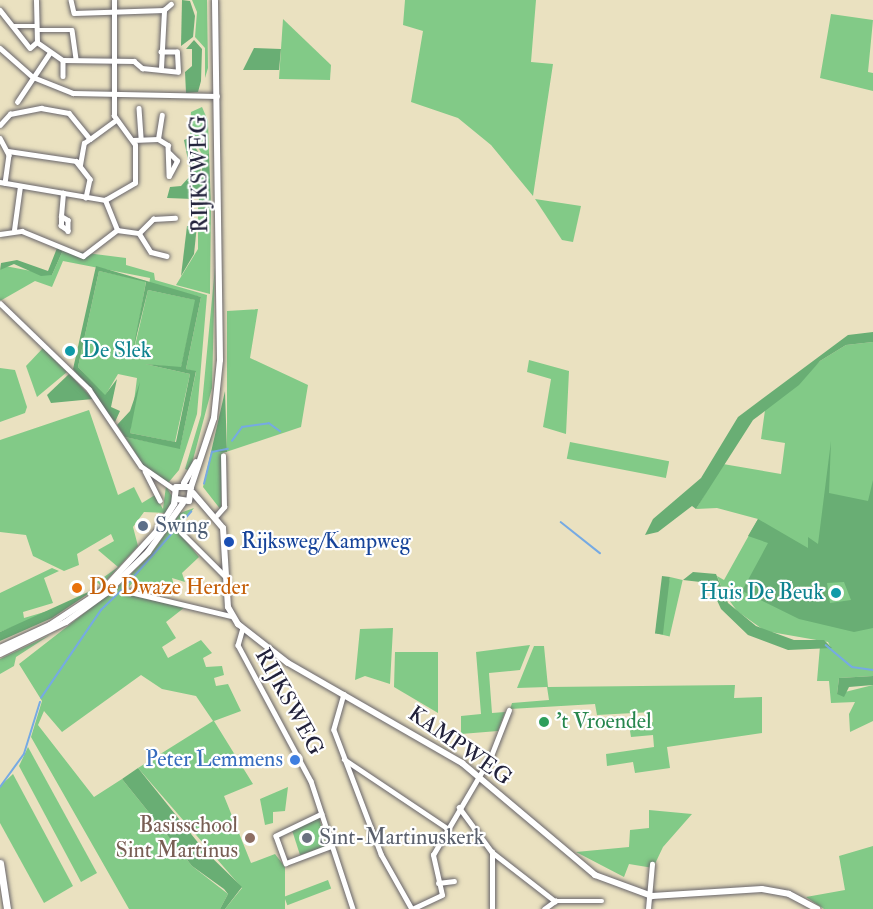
<!DOCTYPE html>
<html>
<head>
<meta charset="utf-8">
<style>
  body { margin:0 }
  #map { position:relative; width:873px; height:909px; overflow:hidden; background:#eae1c0; font-family:"IM FELL Double Pica",serif }
  div>[style] { position:absolute }
  [style*='--x'] { left:calc(var(--x)*1px); top:calc(var(--y)*1px); width:calc(var(--w)*1px); rotate:calc(var(--a)*1deg) }
  .green>* { inset:0; background:#82ca87; transform-origin:0 0 }
  .forest>* { inset:0; background:#69ae74; transform-origin:0 0 }
  .stream>* { height:1.5px; margin:-0.75px; padding:0 0.75px; transform-origin:0.75px; border-radius:0.75px; background:#76aae3 }
  .roads { filter:drop-shadow(0 0 2px #68656a) drop-shadow(0 0 2px #68656a) }
  .minor>* { height:4.5px; margin:-2.25px; padding:0 2.25px; transform-origin:2.25px; border-radius:2.25px; background:#fff }
  .major>* { height:6px; margin:-3px; padding:0 3px; transform-origin:3px; border-radius:3px; background:#fff }
  .highway>* { height:7px; margin:-3.5px; padding:0 3.5px; transform-origin:3.5px; border-radius:3.5px; background:#fff }
  .dots>* { width:16px; height:16px; translate:-50% -50%; box-sizing:border-box; border:3px solid #fff; border-radius:50% }
  span { translate:-50% -50%; white-space:nowrap; text-align:center; line-height:1.15; -webkit-text-stroke:4.5px #fff; paint-order:stroke }
  .street-label { font-size:22px; color:#22223b }
  .culture-label { font-size:22px; color:#0d838f }
  .left { translate:0 -50%; text-align:left }
  .right { translate:-100% -50%; text-align:right }
  .service-label { font-size:22px; color:#4e5e75 }
  .transit-label { font-size:22px; color:#164399 }
  .food-label { font-size:22px; color:#c56008 }
  .leisure-label { font-size:22px; color:#27864d }
  .shop-label { font-size:22px; color:#366cbe }
  .education-label { font-size:22px; color:#785e54 }
  .worship-label { font-size:22px; color:#5b616d }
</style>
</head>
<body>
<div id="map">
  <div class="green">
    <div style="clip-path:polygon(192px 0,207px 0,208px 68px,205px 78px,205px 48px,195px 37px,197px 12px)"></div>
    <div style="clip-path:polygon(405px 0,536px 0,531px 62px,553px 64px,533px 196px,491px 145px,458px 118px,411px 102px,423px 31px,403px 25px)"></div>
    <div style="clip-path:polygon(831px 14px,873px 20px,868px 72px,873px 73px,873px 91px,820px 78px)"></div>
    <div style="clip-path:polygon(283px 19px,331px 65px,330px 80px,279px 79px)"></div>
    <div style="clip-path:polygon(202px 107px,208px 121px,209px 153px,203px 156px,190px 133px,191px 112px)"></div>
    <div style="clip-path:polygon(535px 199px,581px 206px,573px 242px,562px 240px)"></div>
    <div style="clip-path:polygon(198px 209px,211px 209px,210px 294px,176px 285px,198px 249px)"></div>
    <div style="clip-path:polygon(63px 250px,126px 258px,126px 265px,154px 273px,155px 280px,207px 295px,197px 414px,179px 470px,168px 483px,146px 469px,125px 437px,180px 448px,196px 372px,186px 369px,201px 297px,149px 286px,150px 278px,63px 261px,52px 287px,35px 281px,0 301px,0 270px,5px 266px,52px 275px)"></div>
    <div style="clip-path:polygon(215px 267px,212px 388px,190px 471px,185px 469px,201px 415px)"></div>
    <div style="clip-path:polygon(99px 271px,146px 281px,134px 350px,148px 290px,196px 300px,181px 368px,145px 364px,190px 374px,175px 442px,130px 433px,137px 378px,118px 374px,105px 396px,78px 367px)"></div>
    <div style="clip-path:polygon(258px 309px,250px 358px,308px 385px,301px 427px,223px 453px,221px 510px,203px 487px,211px 452px,227px 451px,227px 311px)"></div>
    <div style="clip-path:polygon(873px 342px,873px 676px,839px 678px,837px 694px,873px 685px,873px 721px,850px 732px,849px 714px,855px 702px,831px 703px,829px 681px,817px 681px,820px 646px,831px 648px,828px 642px,765px 631px,737px 611px,724px 593px,717px 576px,724px 580px,758px 519px,717px 508px,696px 509px,723px 464px,781px 474px,785px 443px,761px 439px,765px 410px,820px 361px,846px 345px)"></div>
    <div style="clip-path:polygon(43px 348px,67px 372px,37px 397px,26px 366px)"></div>
    <div style="clip-path:polygon(529px 360px,569px 371px,566px 434px,543px 427px,551px 379px,527px 372px)"></div>
    <div style="clip-path:polygon(0 368px,15px 370px,27px 407px,25px 413px,0 422px)"></div>
    <div style="clip-path:polygon(89px 410px,118px 495px,134px 487px,142px 503px,155px 495px,163px 509px,166px 486px,174px 500px,167px 513px,144px 512px,133px 527px,138px 546px,101px 586px,97px 582px,118px 567px,98px 550px,114px 541px,111px 534px,77px 554px,79px 565px,64px 571px,33px 556px,26px 535px,0 532px,0 440px)"></div>
    <div style="left:570px;top:442px;width:101px;height:17px;rotate:11deg"></div>
    <div style="clip-path:polygon(194px 508px,177px 530px,199px 557px,182px 573px,185px 582px,172px 578px,174px 586px,162px 593px,133px 582px,125px 592px,185px 607px,166px 622px,176px 638px,162px 647px,168px 658px,201px 640px,212px 653px,203px 658px,206px 667px,222px 666px,224px 675px,214px 678px,216px 686px,228px 684px,241px 711px,214px 721px,253px 784px,224px 796px,251px 863px,275px 854px,285px 867px,285px 909px,225px 909px,242px 888px,138px 768px,213px 721px,196px 696px,162px 689px,141px 675px,62px 732px,44px 711px,38px 725px,94px 797px,122px 779px,192px 866px,228px 894px,220px 909px,129px 909px,31px 737px,42px 701px,19px 664px,118px 587px,151px 554px,180px 513px)"></div>
    <div style="clip-path:polygon(52px 568px,59px 571px,44px 578px,53px 603px,23px 612px,24px 618px,68px 605px,0 632px,0 593px)"></div>
    <div style="left:670px;top:577px;width:13px;height:58px;rotate:13deg"></div>
    <div style="clip-path:polygon(393px 628px,390px 684px,365px 676px,355px 680px,360px 629px)"></div>
    <div style="clip-path:polygon(50px 635px,16px 657px,14px 666px,0 674px,0 659px)"></div>
    <div style="clip-path:polygon(530px 645px,520px 670px,489px 673px,492px 713px,505px 712px,498px 731px,461px 734px,461px 716px,481px 714px,476px 652px)"></div>
    <div style="clip-path:polygon(534px 646px,544px 646px,548px 687px,735px 685px,734px 698px,762px 697px,762px 733px,667px 747px,670px 768px,635px 773px,633px 762px,607px 766px,606px 754px,654px 747px,653px 735px,631px 737px,629px 725px,653px 722px,652px 712px,597px 715px,595px 704px,510px 709px,512px 703px,549px 700px,547px 687px,517px 688px)"></div>
    <div style="clip-path:polygon(395px 652px,438px 652px,438px 713px,394px 687px)"></div>
    <div style="clip-path:polygon(28px 747px,97px 873px,81px 882px,19px 766px)"></div>
    <div style="clip-path:polygon(13px 774px,73px 886px,44px 903px,0 823px,0 786px)"></div>
    <div style="clip-path:polygon(288px 787px,285px 811px,273px 812px,273px 823px,265px 825px,260px 799px)"></div>
    <div style="clip-path:polygon(649px 810px,692px 814px,663px 847px,653px 868px,629px 864px,624px 877px,576px 852px,629px 847px,630px 830px,649px 828px)"></div>
    <div style="clip-path:polygon(319px 817px,326px 846px,300px 855px,292px 830px)"></div>
    <div style="clip-path:polygon(873px 846px,873px 909px,824px 909px,806px 897px,845px 890px,839px 856px)"></div>
    <div style="left:328px;top:880px;width:9px;height:47px;rotate:69deg"></div>
  </div>
  <div class="forest">
    <div style="clip-path:polygon(182px 0,190px 1px,195px 16px,193px 37px,181px 46px)"></div>
    <div style="clip-path:polygon(194px 40px,202px 49px,201px 81px,198px 92px,186px 93px,185px 72px,192px 66px,192px 49px,186px 49px)"></div>
    <div style="clip-path:polygon(254px 48px,281px 49px,279px 70px,243px 70px)"></div>
    <div style="clip-path:polygon(189px 138px,201px 156px,200px 194px,193px 199px,167px 198px,170px 187px,181px 186px,191px 175px,184px 140px)"></div>
    <div style="clip-path:polygon(209px 153px,211px 209px,198px 209px,203px 156px)"></div>
    <div style="clip-path:polygon(197px 225px,194px 254px,181px 276px,187px 226px)"></div>
    <div style="clip-path:polygon(57px 248px,63px 250px,52px 275px,41px 276px,14px 264px,0 270px,1px 263px,17px 260px,48px 271px)"></div>
    <div style="clip-path:polygon(96px 266px,201px 297px,186px 369px,196px 371px,180px 449px,125px 437px,117px 425px,130px 411px,140px 382px,130px 433px,176px 442px,190px 374px,145px 364px,181px 367px,195px 300px,148px 290px,133px 350px,146px 282px,99px 271px,78px 367px,105px 395px,117px 379px,111px 407px,120px 411px,115px 422px,73px 369px)"></div>
    <div style="clip-path:polygon(873px 332px,873px 342px,846px 345px,820px 361px,799px 385px,753px 420px,696px 509px,692px 506px,658px 532px,645px 535px,653px 519px,701px 478px,738px 417px,848px 335px)"></div>
    <div style="clip-path:polygon(69px 374px,93px 399px,51px 403px,47px 395px)"></div>
    <div style="clip-path:polygon(225px 391px,227px 452px,211px 452px,203px 487px)"></div>
    <div style="clip-path:polygon(evenodd,831px 441px,829px 493px,868px 501px,873px 480px,873px 628px,854px 632px,799px 619px,742px 591px,768px 543px,748px 536px,758px 519px,808px 548px,808px 537px,818px 544px,831px 441px,827px 583px,844px 582px,851px 600px,830px 603px,827px 583px)"></div>
    <div style="clip-path:polygon(693px 572px,716px 574px,728px 603px,756px 626px,794px 640px,824px 640px,832px 648px,788px 650px,748px 635px,721px 609px,709px 583px,683px 580px)"></div>
    <div style="left:662px;top:576px;width:8px;height:58px;rotate:7deg"></div>
    <div style="clip-path:polygon(97px 588px,52px 618px,0 641px,0 632px)"></div>
    <div style="clip-path:polygon(873px 676px,873px 685px,849px 687px,844px 697px,837px 694px,839px 678px)"></div>
    <div style="clip-path:polygon(138px 768px,204px 850px,242px 887px,225px 909px,220px 909px,228px 894px,224px 889px,192px 866px,122px 779px)"></div>
  </div>
  <div class="stream">
    <div style="--x:232;--y:441;--w:17;--a:-54"></div>
    <div style="--x:242;--y:427;--w:27;--a:-8"></div>
    <div style="--x:269;--y:423;--w:14;--a:36"></div>
    <div style="--x:204;--y:484;--w:33;--a:-76"></div>
    <div style="--x:212;--y:452;--w:16;--a:-11"></div>
    <div style="--x:561;--y:522;--w:50;--a:38.5"></div>
    <div style="--x:123;--y:589;--w:103;--a:-48.6"></div>
    <div style="--x:826;--y:645;--w:34;--a:40"></div>
    <div style="--x:852;--y:667;--w:21;--a:8"></div>
    <div style="--x:41;--y:698;--w:107;--a:-55.7"></div>
    <div style="--x:101;--y:610;--w:29;--a:-44"></div>
    <div style="--x:0;--y:787;--w:41;--a:-54"></div>
    <div style="--x:24;--y:754;--w:54;--a:-72.9"></div>
  </div>
  <div class="roads">
    <div class="minor">
      <div style="--x:71;--y:0;--w:13;--a:77"></div>
      <div style="--x:74;--y:13;--w:90;--a:-1.9"></div>
      <div style="--x:164;--y:10;--w:9;--a:-41"></div>
      <div style="--x:0;--y:10;--w:48;--a:51.7"></div>
      <div style="--x:30;--y:48;--w:9;--a:-41"></div>
      <div style="--x:37;--y:42;--w:42;--a:-91.4"></div>
      <div style="--x:13;--y:26;--w:24;--a:0"></div>
      <div style="--x:37;--y:30;--w:35;--a:0"></div>
      <div style="--x:72;--y:30;--w:30;--a:82"></div>
      <div style="--x:37;--y:42;--w:32;--a:35"></div>
      <div style="--x:63;--y:60;--w:71;--a:0.8"></div>
      <div style="--x:134;--y:61;--w:11;--a:41"></div>
      <div style="--x:142;--y:68;--w:36;--a:6"></div>
      <div style="--x:178;--y:72;--w:20;--a:-93"></div>
      <div style="--x:177;--y:52;--w:16;--a:180"></div>
      <div style="--x:0;--y:48;--w:44;--a:41.3"></div>
      <div style="--x:33;--y:77;--w:43;--a:21.8"></div>
      <div style="--x:73;--y:93;--w:144;--a:1.2"></div>
      <div style="--x:63;--y:60;--w:16;--a:90"></div>
      <div style="--x:161;--y:68;--w:58;--a:-87"></div>
      <div style="--x:17;--y:102;--w:58;--a:-56.3"></div>
      <div style="--x:139;--y:108;--w:31;--a:86"></div>
      <div style="--x:0;--y:125;--w:15;--a:-48"></div>
      <div style="--x:10;--y:114;--w:32;--a:-11"></div>
      <div style="--x:41;--y:108;--w:28;--a:10"></div>
      <div style="--x:69;--y:113;--w:33;--a:51"></div>
      <div style="--x:90;--y:139;--w:32;--a:-36"></div>
      <div style="--x:0;--y:138;--w:19;--a:62"></div>
      <div style="--x:9;--y:155;--w:28;--a:98"></div>
      <div style="--x:158;--y:139;--w:24;--a:-81"></div>
      <div style="--x:133;--y:140;--w:25;--a:-2"></div>
      <div style="--x:158;--y:139;--w:12;--a:31"></div>
      <div style="--x:168;--y:145;--w:31;--a:88"></div>
      <div style="--x:8;--y:151;--w:69;--a:8.4"></div>
      <div style="--x:76;--y:161;--w:23;--a:52"></div>
      <div style="--x:90;--y:179;--w:19;--a:102"></div>
      <div style="--x:80;--y:165;--w:22;--a:-80"></div>
      <div style="--x:84;--y:143;--w:7;--a:-34"></div>
      <div style="--x:169;--y:176;--w:17;--a:-62"></div>
      <div style="--x:177;--y:161;--w:10;--a:-135"></div>
      <div style="--x:0;--y:182;--w:107;--a:9.7"></div>
      <div style="--x:105;--y:200;--w:34;--a:-30"></div>
      <div style="--x:135;--y:183;--w:38;--a:-90"></div>
      <div style="--x:135;--y:145;--w:36;--a:-126"></div>
      <div style="--x:114;--y:116;--w:116;--a:-90"></div>
      <div style="--x:61;--y:216;--w:8;--a:30"></div>
      <div style="--x:68;--y:220;--w:11;--a:90"></div>
      <div style="--x:68;--y:231;--w:9;--a:-144"></div>
      <div style="--x:61;--y:226;--w:10;--a:-90"></div>
      <div style="--x:61;--y:216;--w:23;--a:-85"></div>
      <div style="--x:14;--y:230;--w:44;--a:-82.2"></div>
      <div style="--x:117;--y:230;--w:22;--a:8"></div>
      <div style="--x:139;--y:233;--w:22;--a:58"></div>
      <div style="--x:151;--y:252;--w:16;--a:14"></div>
      <div style="--x:139;--y:233;--w:20;--a:-45"></div>
      <div style="--x:153;--y:219;--w:22;--a:-3"></div>
      <div style="--x:0;--y:234;--w:22;--a:-8"></div>
      <div style="--x:22;--y:231;--w:66;--a:22.3"></div>
      <div style="--x:83;--y:256;--w:43;--a:-37.4"></div>
      <div style="--x:117;--y:230;--w:32;--a:-112"></div>
      <div style="--x:0;--y:303;--w:124;--a:44"></div>
      <div style="--x:89;--y:389;--w:93;--a:56"></div>
      <div style="--x:141;--y:466;--w:40;--a:34.9"></div>
      <div style="--x:145;--y:471;--w:33;--a:63"></div>
      <div style="--x:217;--y:515;--w:11;--a:-49"></div>
      <div style="--x:224;--y:507;--w:51;--a:-91.1"></div>
      <div style="--x:181;--y:532;--w:62;--a:45"></div>
      <div style="--x:126;--y:591;--w:108;--a:13.4"></div>
      <div style="--x:243;--y:628;--w:18;--a:106"></div>
      <div style="--x:238;--y:645;--w:154;--a:61.8"></div>
      <div style="--x:311;--y:781;--w:135;--a:71.8"></div>
      <div style="--x:344;--y:694;--w:37;--a:106"></div>
      <div style="--x:334;--y:730;--w:133;--a:69.2"></div>
      <div style="--x:381;--y:854;--w:63;--a:60.6"></div>
      <div style="--x:344;--y:759;--w:124;--a:33.8"></div>
      <div style="--x:459;--y:807;--w:56;--a:53.7"></div>
      <div style="--x:492;--y:852;--w:80;--a:37.9"></div>
      <div style="--x:555;--y:901;--w:47;--a:0"></div>
      <div style="--x:322;--y:814;--w:51;--a:154.4"></div>
      <div style="--x:276;--y:836;--w:29;--a:70"></div>
      <div style="--x:286;--y:863;--w:48;--a:-20.7"></div>
      <div style="--x:438;--y:883;--w:16;--a:-7"></div>
      <div style="--x:412;--y:909;--w:33;--a:-25"></div>
      <div style="--x:442;--y:895;--w:41;--a:-102.7"></div>
      <div style="--x:433;--y:855;--w:115;--a:-59.6"></div>
      <div style="--x:491;--y:756;--w:49;--a:-68.6"></div>
      <div style="--x:492;--y:909;--w:57;--a:-90"></div>
      <div style="--x:544;--y:909;--w:14;--a:-36"></div>
      <div style="--x:648;--y:909;--w:45;--a:-84.9"></div>
    </div>
    <div class="major">
      <div style="--x:184;--y:483;--w:24;--a:-60"></div>
      <div style="--x:191;--y:487;--w:73;--a:-71.6"></div>
      <div style="--x:214;--y:418;--w:58;--a:-84.1"></div>
      <div style="--x:220;--y:360;--w:360;--a:-90.8"></div>
      <div style="--x:193;--y:493;--w:46;--a:49.4"></div>
      <div style="--x:223;--y:528;--w:79;--a:86.4"></div>
      <div style="--x:228;--y:607;--w:20;--a:60"></div>
      <div style="--x:238;--y:624;--w:63;--a:38"></div>
      <div style="--x:288;--y:663;--w:201;--a:29.9"></div>
      <div style="--x:462;--y:763;--w:174;--a:40.1"></div>
      <div style="--x:595;--y:875;--w:61;--a:20.2"></div>
      <div style="--x:652;--y:896;--w:110;--a:-3.6"></div>
      <div style="--x:762;--y:889;--w:27;--a:10"></div>
      <div style="--x:789;--y:894;--w:32;--a:28"></div>
      <div style="--x:0;--y:648;--w:55;--a:-24.7"></div>
      <div style="--x:50;--y:625;--w:64;--a:-33.4"></div>
      <div style="--x:103;--y:590;--w:81;--a:-47.5"></div>
      <div style="--x:158;--y:530;--w:31;--a:-58"></div>
      <div style="--x:174;--y:504;--w:17;--a:-83"></div>
      <div style="--x:176;--y:487;--w:15;--a:0"></div>
      <div style="--x:191;--y:487;--w:14;--a:98"></div>
      <div style="--x:189;--y:501;--w:13;--a:-171"></div>
      <div style="--x:0;--y:654;--w:73;--a:-25.9"></div>
      <div style="--x:66;--y:622;--w:49;--a:-35.9"></div>
      <div style="--x:106;--y:593;--w:59;--a:-44.3"></div>
      <div style="--x:148;--y:552;--w:60;--a:-54.5"></div>
    </div>
    <div class="highway">
      <div style="--x:0;--y:863;--w:47;--a:81.3"></div>
    </div>
  </div>
  <div class="dots">
    <div style="left:70px;top:351px;background:#0f9aa8"></div>
    <div style="left:143px;top:526px;background:#5c6f8a"></div>
    <div style="left:229px;top:542px;background:#1a4fb4"></div>
    <div style="left:77px;top:588px;background:#e8710a"></div>
    <div style="left:836px;top:593px;background:#0f9aa8"></div>
    <div style="left:544px;top:722px;background:#2e9e5b"></div>
    <div style="left:295px;top:760px;background:#3f7fe0"></div>
    <div style="left:250px;top:838px;background:#8d6e63"></div>
    <div style="left:307px;top:838px;background:#6b7280"></div>
  </div>
  <div class="street-label">
    <span style="left:200px;top:174px;rotate:-91deg">RIJKSWEG</span>
    <span style="left:289px;top:702px;rotate:61deg">RIJKSWEG</span>
    <span style="left:460px;top:746px;rotate:35deg">KAMPWEG</span>
  </div>
  <div class="culture-label">
    <span class="left" style="left:82px;top:351px">De Slek</span>
    <span class="right" style="left:824px;top:593px">Huis De Beuk</span>
  </div>
  <div class="service-label">
    <span class="left" style="left:155px;top:526px">Swing</span>
  </div>
  <div class="transit-label">
    <span class="left" style="left:241px;top:542px">Rijksweg/Kampweg</span>
  </div>
  <div class="food-label">
    <span class="left" style="left:89px;top:588px">De Dwaze Herder</span>
  </div>
  <div class="leisure-label">
    <span class="left" style="left:556px;top:722px">'t Vroendel</span>
  </div>
  <div class="shop-label">
    <span class="right" style="left:283px;top:760px">Peter Lemmens</span>
  </div>
  <div class="education-label">
    <span class="right" style="left:238px;top:838px">Basisschool<br>Sint Martinus</span>
  </div>
  <div class="worship-label">
    <span class="left" style="left:319px;top:838px">Sint-Martinuskerk</span>
  </div>
</div>
</body>
</html>
